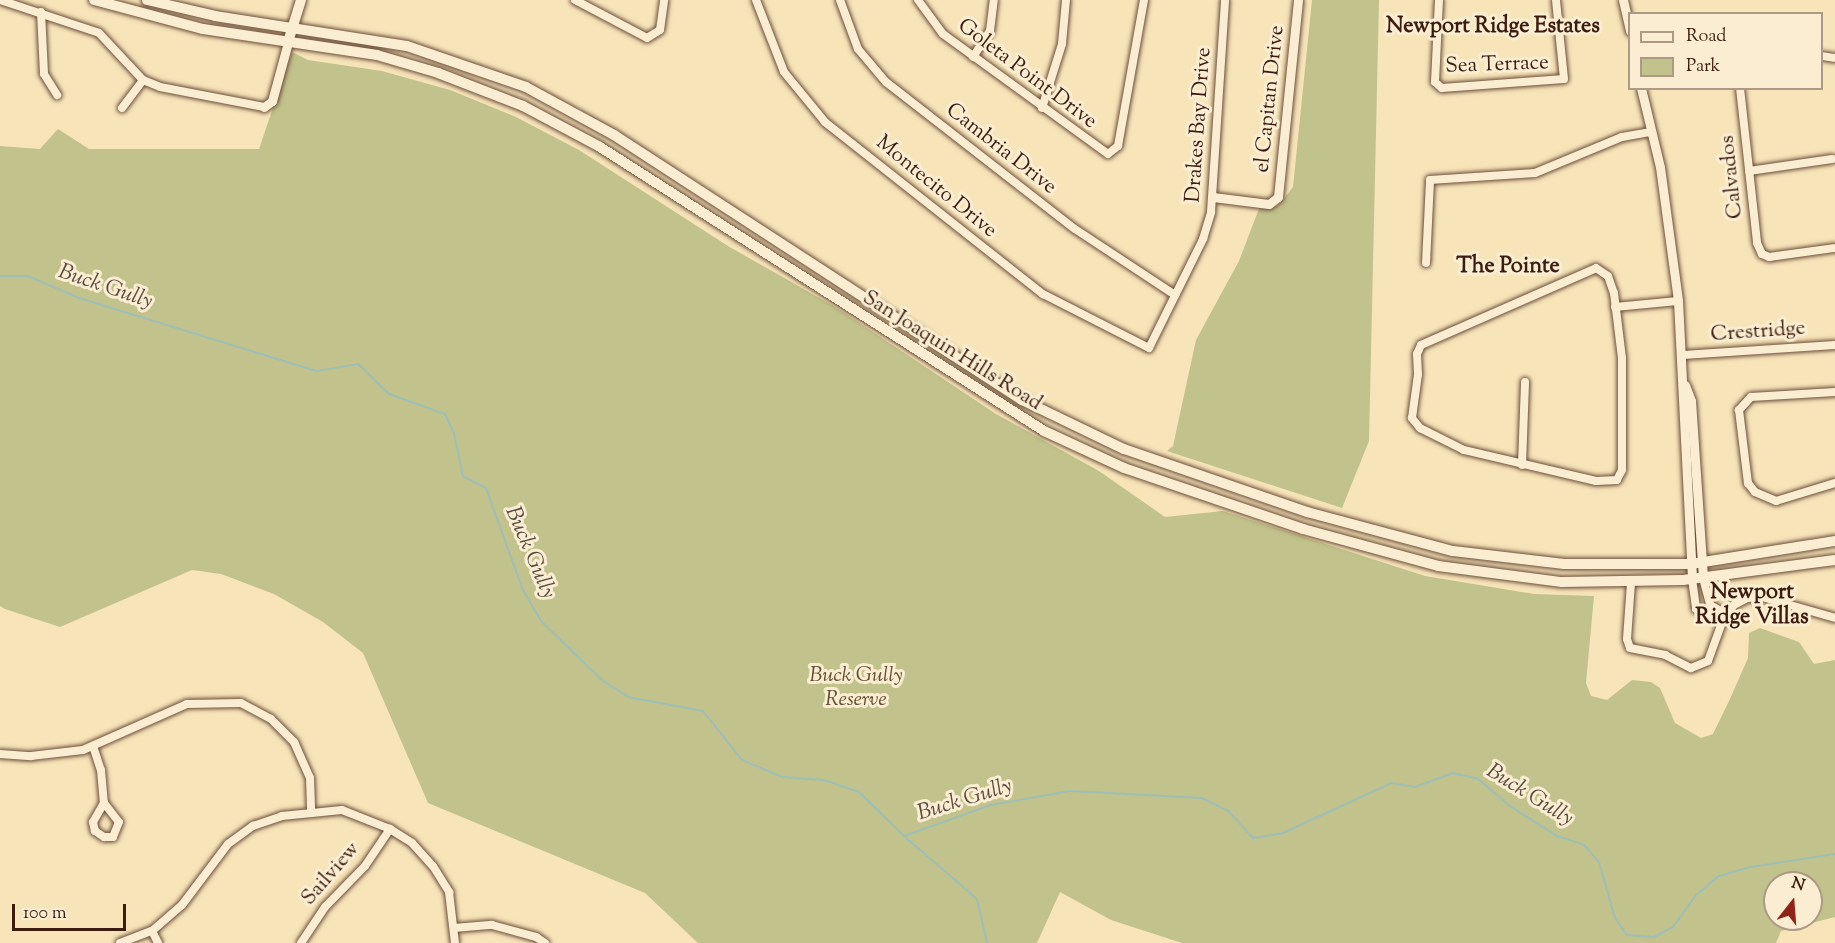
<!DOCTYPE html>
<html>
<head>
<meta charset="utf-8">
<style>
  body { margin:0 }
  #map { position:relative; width:1835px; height:943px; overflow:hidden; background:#f7e4b9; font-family:"Sorts Mill Goudy",serif }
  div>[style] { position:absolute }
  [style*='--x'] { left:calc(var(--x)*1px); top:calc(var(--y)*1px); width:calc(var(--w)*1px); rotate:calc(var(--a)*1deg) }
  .green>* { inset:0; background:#c2c28c }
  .stream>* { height:2px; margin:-1px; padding:0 1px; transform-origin:1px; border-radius:1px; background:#9ebeb6 }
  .roads { filter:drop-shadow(0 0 2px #6b4e3a) drop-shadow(0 0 2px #6b4e3a) }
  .minor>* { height:8px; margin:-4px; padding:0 4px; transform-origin:4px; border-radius:4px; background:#faedd2 }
  .tertiary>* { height:9px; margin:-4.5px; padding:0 4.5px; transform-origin:4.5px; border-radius:4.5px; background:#faedd2 }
  .secondary>* { height:10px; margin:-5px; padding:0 5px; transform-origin:5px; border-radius:5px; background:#faedd2 }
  span { translate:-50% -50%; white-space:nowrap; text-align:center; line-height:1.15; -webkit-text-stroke:6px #faedd2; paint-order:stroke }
  .street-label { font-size:21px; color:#3c1c0f }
  .park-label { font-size:21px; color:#644e34; font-style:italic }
  .neighbourhood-label { font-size:22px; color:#3c1c0f; font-weight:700 }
  .water-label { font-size:22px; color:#594d41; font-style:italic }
  .legend { position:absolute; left:1628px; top:12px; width:195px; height:78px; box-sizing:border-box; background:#faedd2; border:2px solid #ae9984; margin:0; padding:8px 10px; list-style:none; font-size:18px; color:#3c1c0f }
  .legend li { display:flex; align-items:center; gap:12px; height:30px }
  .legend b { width:30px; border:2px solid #ae9984 }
  .north { position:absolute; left:1763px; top:871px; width:60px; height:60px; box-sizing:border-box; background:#faedd2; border:2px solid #ae9984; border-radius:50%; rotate:17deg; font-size:16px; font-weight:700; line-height:24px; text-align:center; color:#3c1c0f }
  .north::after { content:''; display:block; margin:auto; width:21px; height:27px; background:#8f2418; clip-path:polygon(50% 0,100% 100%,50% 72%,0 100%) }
  .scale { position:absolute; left:12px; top:904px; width:114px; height:27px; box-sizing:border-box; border:3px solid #3c1c0f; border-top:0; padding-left:8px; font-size:18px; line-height:21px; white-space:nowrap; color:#3c1c0f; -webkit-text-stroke:4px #faedd2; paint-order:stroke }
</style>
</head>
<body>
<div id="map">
  <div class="green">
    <div style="clip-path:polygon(1312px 0,1379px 0,1369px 441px,1342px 508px,1167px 451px,1173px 446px,1196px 340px,1239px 261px,1260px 206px,1278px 206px,1293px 187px)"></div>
    <div style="clip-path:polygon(evenodd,292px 52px,308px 60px,382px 71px,450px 90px,516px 117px,579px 150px,728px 246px,837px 308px,996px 414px,1099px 471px,1165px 517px,1223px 511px,1425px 576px,1534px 594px,1594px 596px,1586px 683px,1591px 696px,1607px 700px,1632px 680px,1651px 682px,1660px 688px,1675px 723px,1701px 738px,1713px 734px,1730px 699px,1748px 658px,1749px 633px,1760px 628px,1799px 642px,1814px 664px,1835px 660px,1835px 917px,1781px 931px,1776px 943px,1182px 943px,1111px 920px,1060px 892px,1037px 943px,698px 943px,645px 893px,428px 803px,363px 653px,323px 622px,274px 594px,221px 574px,192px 570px,60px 627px,5px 609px,0 606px,0 146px,40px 149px,58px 129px,89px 149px,259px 149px,292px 52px,1775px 883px,1811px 883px,1811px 919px,1775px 919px,1775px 883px)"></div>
  </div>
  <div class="stream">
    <div style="--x:0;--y:276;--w:28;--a:0"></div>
    <div style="--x:28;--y:276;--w:56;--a:23.3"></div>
    <div style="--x:79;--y:298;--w:249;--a:17.1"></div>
    <div style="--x:317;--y:371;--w:42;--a:-9.7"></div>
    <div style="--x:358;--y:364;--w:43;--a:44.1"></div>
    <div style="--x:389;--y:394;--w:59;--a:19.7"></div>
    <div style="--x:445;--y:414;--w:21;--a:65"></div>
    <div style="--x:454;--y:433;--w:44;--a:78.2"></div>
    <div style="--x:463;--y:476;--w:26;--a:28"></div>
    <div style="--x:486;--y:488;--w:106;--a:70.2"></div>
    <div style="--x:522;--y:588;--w:39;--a:60"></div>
    <div style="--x:542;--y:622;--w:83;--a:44"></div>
    <div style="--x:602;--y:680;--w:31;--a:33"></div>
    <div style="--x:628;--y:697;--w:76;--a:10.6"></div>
    <div style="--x:703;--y:711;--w:63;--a:51.5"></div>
    <div style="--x:742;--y:760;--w:43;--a:23"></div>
    <div style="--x:782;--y:777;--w:42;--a:4.1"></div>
    <div style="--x:824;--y:780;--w:37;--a:19"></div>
    <div style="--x:859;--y:792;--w:63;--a:44.4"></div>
    <div style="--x:904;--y:836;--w:92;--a:-19.6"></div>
    <div style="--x:991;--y:805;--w:80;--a:-10"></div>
    <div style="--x:1070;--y:791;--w:132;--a:3"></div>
    <div style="--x:1202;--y:798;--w:28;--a:26"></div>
    <div style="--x:1227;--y:810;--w:38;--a:47"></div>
    <div style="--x:1253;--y:838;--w:30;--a:-9"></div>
    <div style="--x:1283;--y:833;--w:119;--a:-24.8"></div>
    <div style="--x:1391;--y:783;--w:24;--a:9"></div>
    <div style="--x:1415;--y:787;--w:40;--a:-20.2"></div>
    <div style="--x:1453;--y:773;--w:26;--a:13"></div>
    <div style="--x:1478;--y:779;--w:42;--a:40.2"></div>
    <div style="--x:1510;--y:806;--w:56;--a:32.6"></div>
    <div style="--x:1557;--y:836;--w:28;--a:18"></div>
    <div style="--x:1584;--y:845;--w:23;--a:49"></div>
    <div style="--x:1599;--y:862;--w:58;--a:74.1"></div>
    <div style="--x:1615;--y:918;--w:21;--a:55"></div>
    <div style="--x:1627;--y:935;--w:27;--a:4"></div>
    <div style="--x:1654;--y:937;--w:21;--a:-28"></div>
    <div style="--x:1673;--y:927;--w:39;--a:-54"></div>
    <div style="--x:1696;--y:895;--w:30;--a:-40"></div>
    <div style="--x:1719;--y:876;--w:33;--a:-16"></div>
    <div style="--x:1751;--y:867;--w:85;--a:-8.8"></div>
    <div style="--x:904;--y:836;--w:96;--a:40.8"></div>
    <div style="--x:977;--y:899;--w:45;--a:77.2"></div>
  </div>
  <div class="roads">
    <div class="minor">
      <div style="--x:0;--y:0;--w:104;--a:18.4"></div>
      <div style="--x:99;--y:33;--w:64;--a:46.9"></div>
      <div style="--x:143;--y:80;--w:18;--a:22"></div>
      <div style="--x:160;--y:87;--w:106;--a:10.9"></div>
      <div style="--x:575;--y:0;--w:81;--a:27.8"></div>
      <div style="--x:647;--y:38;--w:15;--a:-32"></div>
      <div style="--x:660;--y:30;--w:30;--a:-82"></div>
      <div style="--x:756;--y:0;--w:77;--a:68.7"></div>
      <div style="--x:784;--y:72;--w:65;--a:50.6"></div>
      <div style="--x:825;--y:122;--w:278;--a:38.3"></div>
      <div style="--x:1043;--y:294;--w:119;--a:27"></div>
      <div style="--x:1149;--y:348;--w:122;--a:-63.6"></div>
      <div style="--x:1203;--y:239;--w:28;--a:-73"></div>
      <div style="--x:1211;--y:212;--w:212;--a:-86.2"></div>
      <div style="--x:840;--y:0;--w:52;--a:69.8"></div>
      <div style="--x:858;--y:49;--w:43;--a:49.7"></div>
      <div style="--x:886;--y:82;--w:239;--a:37.9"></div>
      <div style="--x:1075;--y:229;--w:120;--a:33.4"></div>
      <div style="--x:918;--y:0;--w:42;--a:53.7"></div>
      <div style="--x:943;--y:34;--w:204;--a:36"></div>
      <div style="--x:1108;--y:154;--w:13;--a:-39"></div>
      <div style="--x:1118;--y:146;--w:148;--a:-79.9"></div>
      <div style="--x:1439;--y:0;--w:82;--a:92.8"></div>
      <div style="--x:1435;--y:82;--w:9;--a:41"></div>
      <div style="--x:1442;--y:88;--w:122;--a:-4.2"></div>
      <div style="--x:1564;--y:79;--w:79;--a:-95.8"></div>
      <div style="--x:41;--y:12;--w:62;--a:87.2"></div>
      <div style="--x:44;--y:74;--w:25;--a:58"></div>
      <div style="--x:1822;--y:56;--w:13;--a:9"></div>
      <div style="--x:973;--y:57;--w:31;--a:-57"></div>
      <div style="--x:990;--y:31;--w:31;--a:-83"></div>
      <div style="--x:1740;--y:88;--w:156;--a:83.7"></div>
      <div style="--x:1757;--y:243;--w:12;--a:66"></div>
      <div style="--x:1762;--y:254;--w:8;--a:23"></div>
      <div style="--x:1769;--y:257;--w:67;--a:-7.8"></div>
      <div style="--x:122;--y:108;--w:35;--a:-53"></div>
      <div style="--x:1042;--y:108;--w:67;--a:-72.6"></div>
      <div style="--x:1062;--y:44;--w:44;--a:-84.8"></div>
      <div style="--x:1749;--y:171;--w:84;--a:-8.2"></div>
      <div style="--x:1426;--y:263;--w:83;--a:-87.2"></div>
      <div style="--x:1430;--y:180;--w:105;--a:-3.8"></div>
      <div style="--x:1535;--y:173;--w:94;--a:-22.5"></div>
      <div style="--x:1622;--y:137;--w:28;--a:-10"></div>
      <div style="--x:1596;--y:268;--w:14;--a:34"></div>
      <div style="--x:1608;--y:276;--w:18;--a:71"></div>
      <div style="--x:1614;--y:293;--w:65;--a:83"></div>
      <div style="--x:1622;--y:358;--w:112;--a:90"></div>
      <div style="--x:1622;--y:470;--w:11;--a:117"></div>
      <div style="--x:1617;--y:480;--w:21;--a:177"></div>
      <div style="--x:1596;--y:481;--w:136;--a:-166.8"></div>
      <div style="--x:1464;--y:450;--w:49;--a:-153.4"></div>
      <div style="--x:1420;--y:428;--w:13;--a:-129"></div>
      <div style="--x:1412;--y:418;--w:44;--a:-82.2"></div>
      <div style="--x:1418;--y:374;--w:20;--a:-93"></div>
      <div style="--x:1417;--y:354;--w:10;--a:-66"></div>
      <div style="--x:1421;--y:345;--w:191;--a:-23.7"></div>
      <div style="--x:1615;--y:307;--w:63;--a:-5.4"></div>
      <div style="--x:1683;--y:355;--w:152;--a:-3.8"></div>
      <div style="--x:1835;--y:392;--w:84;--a:176.6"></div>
      <div style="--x:1751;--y:397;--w:18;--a:133"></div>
      <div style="--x:1739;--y:410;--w:74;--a:83"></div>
      <div style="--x:1748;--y:483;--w:11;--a:52"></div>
      <div style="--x:1755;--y:492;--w:23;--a:23"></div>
      <div style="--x:1776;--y:501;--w:62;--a:-17"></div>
      <div style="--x:1522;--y:465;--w:83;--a:-87.9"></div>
      <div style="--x:1703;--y:578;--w:28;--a:75"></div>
      <div style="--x:1710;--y:605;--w:18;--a:29"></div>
      <div style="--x:1692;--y:579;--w:30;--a:82"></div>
      <div style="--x:1696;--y:609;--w:29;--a:22"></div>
      <div style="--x:1631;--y:583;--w:56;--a:94.1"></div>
      <div style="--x:1627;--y:639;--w:9;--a:72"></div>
      <div style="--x:1630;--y:648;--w:36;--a:11"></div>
      <div style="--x:1665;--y:655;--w:29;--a:27"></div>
      <div style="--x:1691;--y:668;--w:18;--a:-22"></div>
      <div style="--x:1708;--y:661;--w:47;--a:-70"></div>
      <div style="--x:1724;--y:617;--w:16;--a:-50"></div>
      <div style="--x:1734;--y:605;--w:15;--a:-28"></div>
      <div style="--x:1747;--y:598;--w:15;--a:-4"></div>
      <div style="--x:1762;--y:597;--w:76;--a:16"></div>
      <div style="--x:93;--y:746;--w:25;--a:72"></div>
      <div style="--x:101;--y:770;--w:33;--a:85"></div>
      <div style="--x:104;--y:803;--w:24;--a:52"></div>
      <div style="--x:119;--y:822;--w:16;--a:112"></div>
      <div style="--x:113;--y:837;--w:9;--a:180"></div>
      <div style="--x:104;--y:837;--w:11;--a:-146"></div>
      <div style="--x:95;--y:831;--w:9;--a:-103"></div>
      <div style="--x:93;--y:822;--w:22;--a:-60"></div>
      <div style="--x:0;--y:754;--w:31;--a:4"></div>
      <div style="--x:31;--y:756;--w:52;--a:-6.6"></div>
      <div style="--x:83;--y:750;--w:114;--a:-23.9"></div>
      <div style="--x:187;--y:704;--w:54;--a:-1.1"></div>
      <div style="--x:241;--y:703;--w:34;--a:28"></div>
      <div style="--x:271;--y:719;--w:33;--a:45"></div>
      <div style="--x:294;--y:742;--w:39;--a:66"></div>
      <div style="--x:310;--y:778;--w:33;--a:88"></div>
      <div style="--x:454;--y:928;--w:38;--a:-5"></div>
      <div style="--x:492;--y:925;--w:46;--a:15.3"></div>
      <div style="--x:536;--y:937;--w:11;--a:34"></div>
      <div style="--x:152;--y:931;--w:13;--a:63"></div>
      <div style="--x:120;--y:943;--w:34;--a:-21"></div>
      <div style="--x:152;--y:931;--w:40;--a:-41"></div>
      <div style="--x:182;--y:905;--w:76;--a:-53"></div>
      <div style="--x:228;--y:844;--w:31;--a:-36"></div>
      <div style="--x:253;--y:826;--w:31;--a:-19"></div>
      <div style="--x:282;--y:816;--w:60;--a:-5.7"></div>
      <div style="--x:342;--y:810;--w:52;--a:21.6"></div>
      <div style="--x:390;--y:829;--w:26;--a:32"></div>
      <div style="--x:412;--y:843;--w:31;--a:48"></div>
      <div style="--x:433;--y:866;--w:31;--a:58"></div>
      <div style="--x:449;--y:892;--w:51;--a:83.3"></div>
      <div style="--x:301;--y:943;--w:43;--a:-56.3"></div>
      <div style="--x:325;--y:907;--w:57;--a:-45.7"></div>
      <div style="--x:365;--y:866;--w:45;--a:-56"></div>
    </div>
    <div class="tertiary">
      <div style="--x:1623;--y:0;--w:32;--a:77"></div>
      <div style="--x:1641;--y:88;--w:81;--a:76.5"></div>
      <div style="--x:1660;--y:167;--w:135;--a:82.3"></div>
      <div style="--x:1678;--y:301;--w:278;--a:87.1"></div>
      <div style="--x:264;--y:107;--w:10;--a:-37"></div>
      <div style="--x:272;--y:101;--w:61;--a:-74.8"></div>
      <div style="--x:1213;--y:197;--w:56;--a:7.1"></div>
      <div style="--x:1269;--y:204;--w:11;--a:-38"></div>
      <div style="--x:1278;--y:197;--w:198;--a:-84.2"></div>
      <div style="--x:1685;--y:385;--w:17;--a:69"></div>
      <div style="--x:1691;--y:401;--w:177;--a:86.1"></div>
    </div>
    <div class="secondary">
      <div style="--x:94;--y:0;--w:113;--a:14.9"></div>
      <div style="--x:203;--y:29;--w:176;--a:8.5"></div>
      <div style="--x:377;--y:55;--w:64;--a:16.4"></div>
      <div style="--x:438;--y:73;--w:91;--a:21.2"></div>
      <div style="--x:523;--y:106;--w:87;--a:28"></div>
      <div style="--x:600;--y:147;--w:527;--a:32.6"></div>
      <div style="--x:1044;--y:431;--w:88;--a:24.8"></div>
      <div style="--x:1124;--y:468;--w:189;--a:18.8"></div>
      <div style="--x:1303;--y:529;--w:140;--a:15.3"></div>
      <div style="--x:1438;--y:566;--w:125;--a:7.4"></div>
      <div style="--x:1562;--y:582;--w:121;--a:-0.9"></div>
      <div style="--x:1683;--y:580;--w:153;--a:-7.5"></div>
      <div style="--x:147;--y:0;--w:70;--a:13.2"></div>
      <div style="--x:215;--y:16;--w:194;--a:8.9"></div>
      <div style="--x:407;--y:46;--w:126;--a:19"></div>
      <div style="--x:526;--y:87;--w:100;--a:28.6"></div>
      <div style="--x:614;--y:135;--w:487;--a:33"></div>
      <div style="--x:1022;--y:400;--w:113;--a:25.7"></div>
      <div style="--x:1124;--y:449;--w:194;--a:19"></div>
      <div style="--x:1307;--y:512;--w:151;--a:15"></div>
      <div style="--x:1453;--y:551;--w:112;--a:6.7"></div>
      <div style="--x:1564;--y:564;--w:127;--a:0"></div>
      <div style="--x:1691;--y:564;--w:146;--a:-9.1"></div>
      <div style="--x:288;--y:42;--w:44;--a:-72.8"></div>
    </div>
  </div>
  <div class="street-label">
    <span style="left:1497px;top:65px;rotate:-2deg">Sea Terrace</span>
    <span style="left:1027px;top:74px;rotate:37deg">Goleta Point Drive</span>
    <span style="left:1270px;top:99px;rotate:-84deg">el Capitan Drive</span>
    <span style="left:1199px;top:125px;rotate:-86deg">Drakes Bay Drive</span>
    <span style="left:1001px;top:149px;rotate:38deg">Cambria Drive</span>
    <span style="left:1732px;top:177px;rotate:-96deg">Calvados</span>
    <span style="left:936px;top:187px;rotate:39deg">Montecito Drive</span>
    <span style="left:1758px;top:332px;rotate:-4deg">Crestridge</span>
    <span style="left:952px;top:351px;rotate:32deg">San Joaquin Hills Road</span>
    <span style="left:331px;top:874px;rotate:-49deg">Sailview</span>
  </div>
  <div class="park-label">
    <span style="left:856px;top:688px">Buck Gully<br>Reserve</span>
  </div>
  <div class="neighbourhood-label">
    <span style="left:1493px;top:28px">Newport Ridge Estates</span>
    <span style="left:1508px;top:268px">The Pointe</span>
    <span style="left:1752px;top:606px">Newport<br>Ridge Villas</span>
  </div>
  <div class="water-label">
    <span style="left:105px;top:288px;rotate:19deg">Buck Gully</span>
    <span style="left:529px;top:553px;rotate:67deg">Buck Gully</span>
    <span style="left:1529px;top:796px;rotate:32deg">Buck Gully</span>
    <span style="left:965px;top:801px;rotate:-17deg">Buck Gully</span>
  </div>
  <ul class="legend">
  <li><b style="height:8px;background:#faedd2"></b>Road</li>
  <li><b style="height:16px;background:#c2c28c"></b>Park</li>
  </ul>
  <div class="north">N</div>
  <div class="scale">100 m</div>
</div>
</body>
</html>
